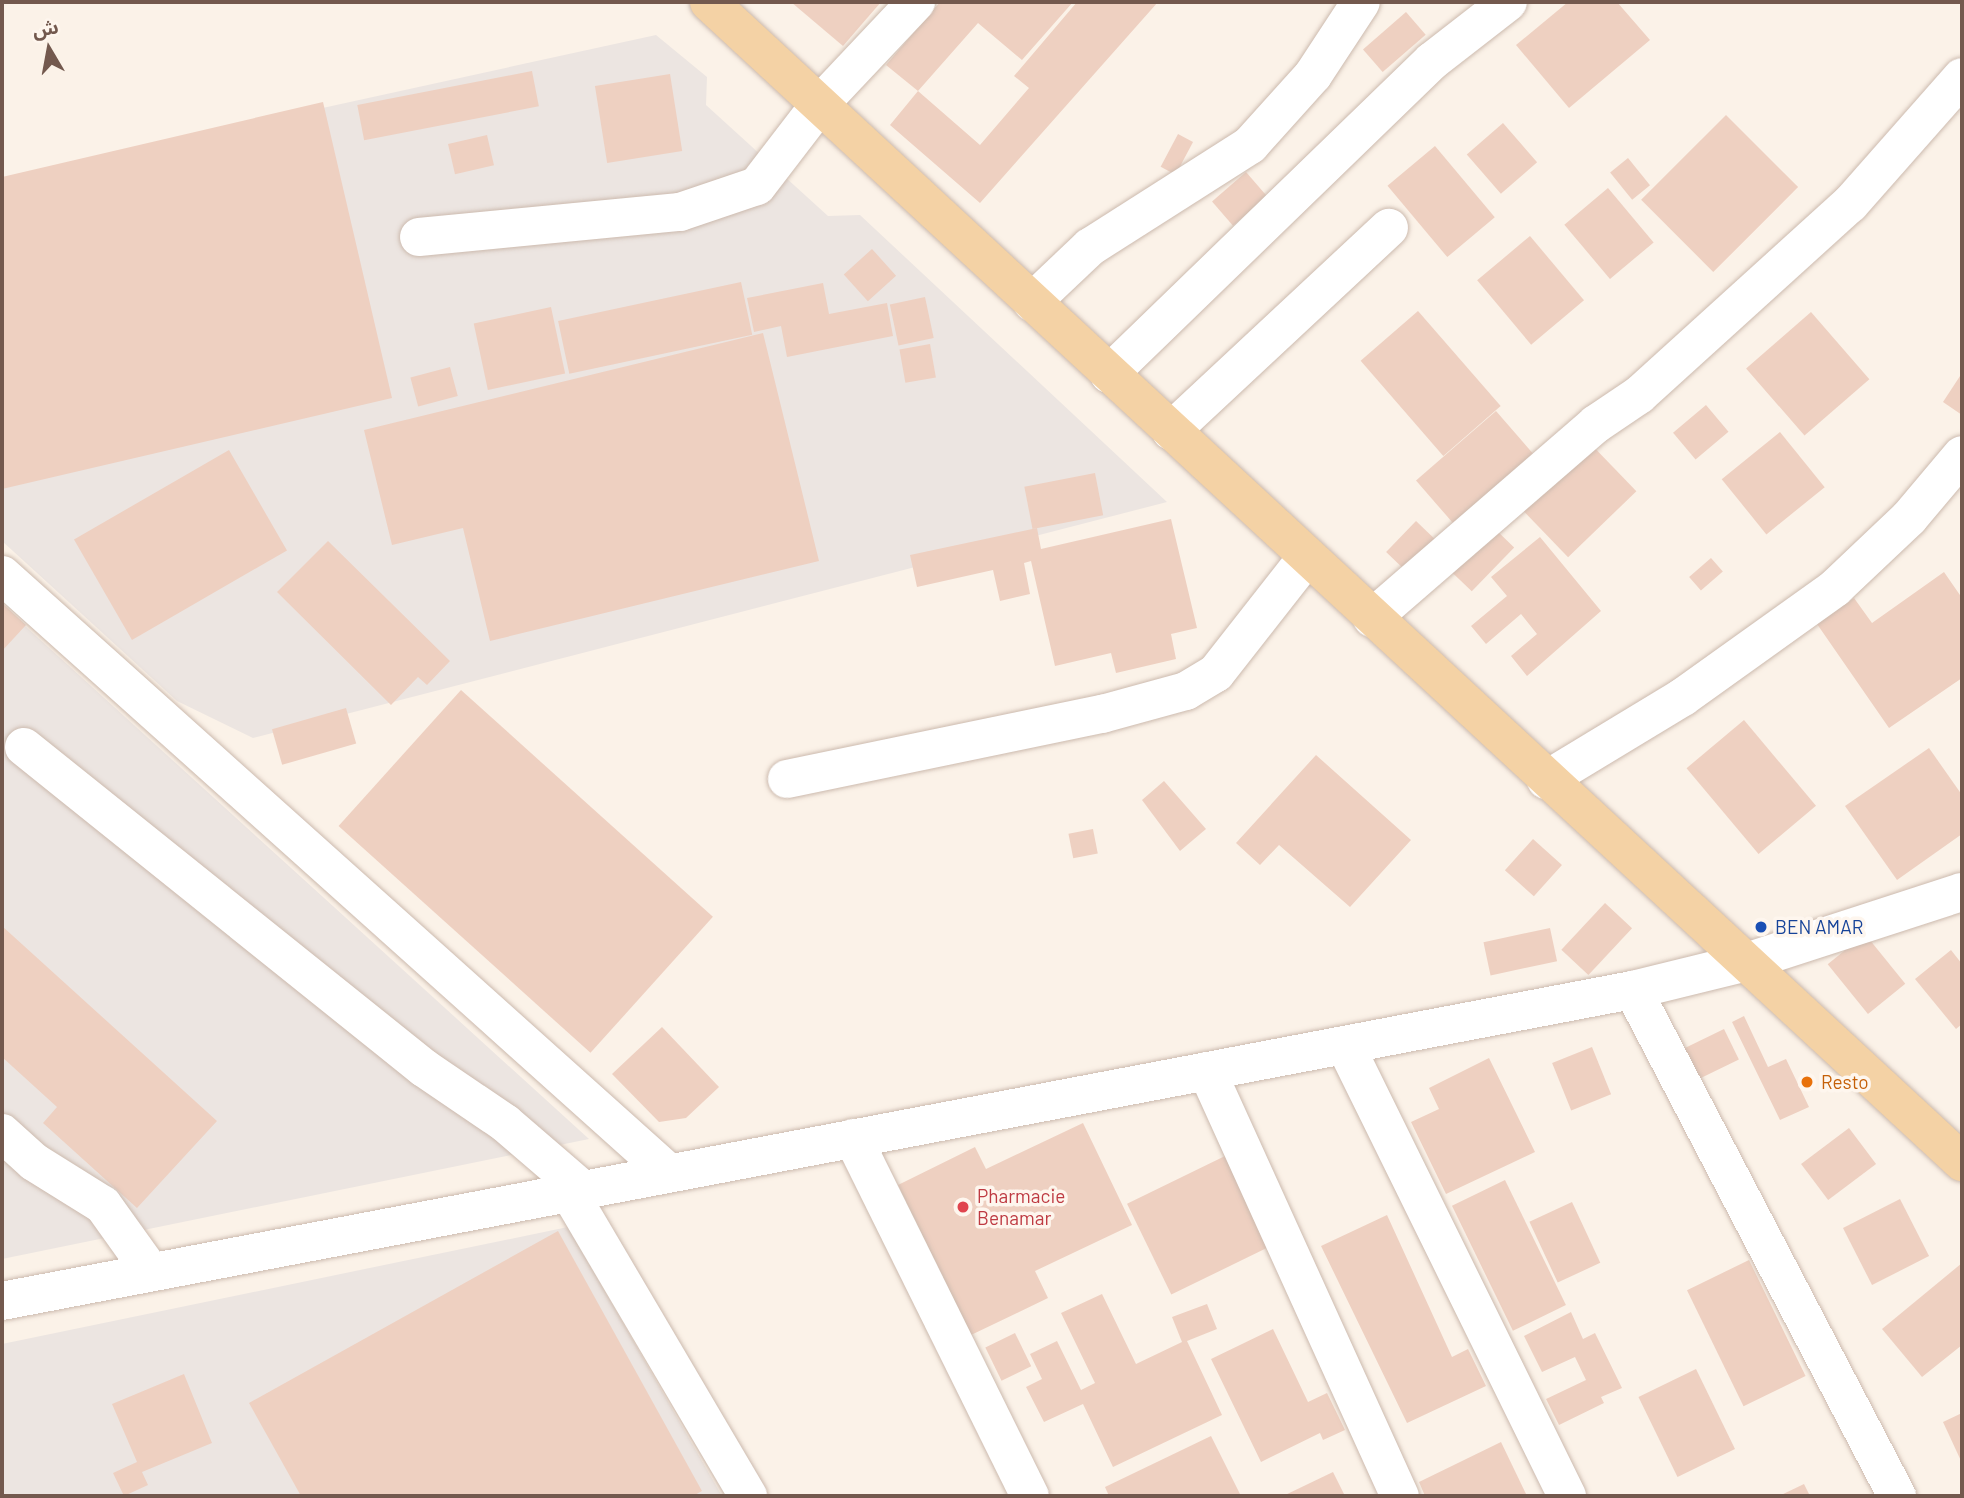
<!DOCTYPE html>
<html>
<head>
<meta charset="utf-8">
<style>
  body { margin:0 }
  #map { position:relative; width:1964px; height:1498px; overflow:hidden; background:#fbf2e8; font-family:Barlow,"Noto Sans Arabic",sans-serif }
  div>[style] { position:absolute }
  [style*='--x'] { left:calc(var(--x)*1px); top:calc(var(--y)*1px); width:calc(var(--w)*1px); rotate:calc(var(--a)*1deg) }
  .industrial>* { inset:0; background:#ece5e1 }
  .building>* { inset:0; background:#eed0c1; transform-origin:0 0 }
  .roads { filter:drop-shadow(0 0 2px #ccbaae) drop-shadow(0 0 2px #ccbaae) }
  .minor>* { height:38px; margin:-19px; padding:0 19px; transform-origin:19px; border-radius:19px; background:#fff }
  .major>* { height:38px; margin:-19px; padding:0 19px; transform-origin:19px; border-radius:19px; background:#f4d2a5 }
  .dots>* { width:19px; height:19px; translate:-50% -50%; box-sizing:border-box; border:4px solid #fef6ee; border-radius:50% }
  span { translate:-50% -50%; white-space:nowrap; text-align:center; line-height:1.15; -webkit-text-stroke:7px #fef6ee; paint-order:stroke }
  .transit-label { font-size:19px; color:#164399 }
  .left { translate:0 -50%; text-align:left }
  .food-label { font-size:19px; color:#c56008 }
  .health-label { font-size:19px; color:#be3a42 }
  .frame { position:absolute; inset:0; border:4px solid #73594e; pointer-events:none }
  .north { position:absolute; left:14px; top:14px; width:70px; height:70px; -webkit-text-stroke:5px #fef6ee; paint-order:stroke; rotate:350deg; font-size:19px; font-weight:700; line-height:28px; text-align:center; color:#73594e }
  .north::after { content:''; display:block; margin:auto; width:24px; height:32px; background:#73594e; clip-path:polygon(50% 0,100% 100%,50% 72%,0 100%) }
</style>
</head>
<body>
<div id="map">
  <div class="industrial">
    <div style="clip-path:polygon(656px 35px,707px 77px,706px 105px,828px 216px,860px 215px,1167px 502px,253px 738px,177px 701px,2px 541px,2px 178px)"></div>
    <div style="clip-path:polygon(2px 605px,589px 1139px,2px 1259px)"></div>
    <div style="clip-path:polygon(568px 1227px,722px 1496px,2px 1496px,2px 1344px)"></div>
  </div>
  <div class="building">
    <div style="clip-path:polygon(791px 2px,881px 2px,843px 46px)"></div>
    <div style="clip-path:polygon(940px 2px,1073px 2px,1022px 60px,978px 23px,918px 91px,886px 65px)"></div>
    <div style="clip-path:polygon(1077px 2px,1158px 2px,980px 203px,890px 125px,918px 91px,980px 145px,1029px 88px,1014px 76px)"></div>
    <div style="clip-path:polygon(1568px 2px,1617px 2px,1650px 40px,1569px 108px,1516px 45px)"></div>
    <div style="left:1406px;top:12px;width:30px;height:57px;rotate:49deg"></div>
    <div style="left:532px;top:71px;width:36px;height:178px;rotate:79deg"></div>
    <div style="left:670px;top:74px;width:78px;height:76px;rotate:81deg"></div>
    <div style="clip-path:polygon(323px 102px,392px 398px,2px 489px,2px 177px)"></div>
    <div style="left:1726px;top:115px;width:102px;height:120px;rotate:45deg"></div>
    <div style="left:1503px;top:123px;width:52px;height:48px;rotate:49deg"></div>
    <div style="left:1178px;top:134px;width:17px;height:37px;rotate:28deg"></div>
    <div style="left:487px;top:135px;width:31px;height:40px;rotate:77deg"></div>
    <div style="left:1435px;top:146px;width:93px;height:62px;rotate:50deg"></div>
    <div style="left:1628px;top:158px;width:35px;height:23px;rotate:51deg"></div>
    <div style="left:1246px;top:172px;width:32px;height:45px;rotate:49deg"></div>
    <div style="left:1608px;top:188px;width:71px;height:57px;rotate:50deg"></div>
    <div style="left:1530px;top:236px;width:84px;height:69px;rotate:50deg"></div>
    <div style="left:872px;top:249px;width:36px;height:38px;rotate:48deg"></div>
    <div style="left:741px;top:282px;width:54px;height:187px;rotate:78deg"></div>
    <div style="clip-path:polygon(823px 283px,829px 314px,887px 303px,893px 336px,787px 357px,781px 326px,754px 332px,747px 298px)"></div>
    <div style="left:925px;top:297px;width:42px;height:36px;rotate:78deg"></div>
    <div style="left:551px;top:307px;width:68px;height:79px;rotate:78deg"></div>
    <div style="left:1418px;top:311px;width:126px;height:76px;rotate:49deg"></div>
    <div style="left:1811px;top:312px;width:89px;height:86px;rotate:49deg"></div>
    <div style="clip-path:polygon(763px 333px,819px 561px,490px 641px,463px 528px,392px 545px,364px 430px)"></div>
    <div style="left:930px;top:344px;width:34px;height:31px;rotate:80deg"></div>
    <div style="left:450px;top:367px;width:30px;height:41px;rotate:75deg"></div>
    <div style="clip-path:polygon(1962px 373px,1962px 415px,1943px 402px)"></div>
    <div style="left:1706px;top:405px;width:35px;height:43px;rotate:50deg"></div>
    <div style="left:1496px;top:411px;width:61px;height:106px;rotate:49deg"></div>
    <div style="left:1780px;top:432px;width:71px;height:75px;rotate:51deg"></div>
    <div style="left:1585px;top:438px;width:74px;height:95px;rotate:46deg"></div>
    <div style="left:229px;top:450px;width:116px;height:179px;rotate:60deg"></div>
    <div style="left:1095px;top:473px;width:43px;height:72px;rotate:79deg"></div>
    <div style="clip-path:polygon(1171px 519px,1197px 628px,1171px 634px,1176px 659px,1116px 673px,1111px 653px,1055px 666px,1031px 561px,1024px 563px,1030px 594px,1000px 601px,993px 570px,917px 587px,910px 555px,1037px 528px,1041px 549px)"></div>
    <div style="left:1416px;top:521px;width:30px;height:43px;rotate:44deg"></div>
    <div style="left:1494px;top:528px;width:28px;height:61px;rotate:44deg"></div>
    <div style="clip-path:polygon(1540px 537px,1601px 611px,1527px 676px,1511px 656px,1537px 634px,1521px 614px,1486px 644px,1471px 626px,1507px 596px,1491px 577px)"></div>
    <div style="clip-path:polygon(328px 541px,450px 661px,427px 685px,418px 677px,391px 705px,277px 592px)"></div>
    <div style="left:1711px;top:558px;width:18px;height:29px;rotate:49deg"></div>
    <div style="clip-path:polygon(1944px 572px,1962px 598px,1962px 678px,1889px 728px,1817px 624px,1854px 598px,1872px 623px)"></div>
    <div style="clip-path:polygon(2px 603px,26px 625px,2px 651px)"></div>
    <div style="left:461px;top:690px;width:339px;height:183px;rotate:42deg"></div>
    <div style="left:346px;top:708px;width:37px;height:77px;rotate:74deg"></div>
    <div style="left:1744px;top:720px;width:112px;height:75px;rotate:50deg"></div>
    <div style="clip-path:polygon(1929px 748px,1962px 795px,1962px 834px,1897px 880px,1845px 806px)"></div>
    <div style="clip-path:polygon(1316px 755px,1411px 840px,1350px 907px,1279px 845px,1260px 865px,1236px 843px)"></div>
    <div style="clip-path:polygon(1164px 781px,1206px 829px,1180px 851px,1142px 800px)"></div>
    <div style="left:1093px;top:829px;width:25px;height:25px;rotate:79deg"></div>
    <div style="left:1533px;top:839px;width:39px;height:42px;rotate:42deg"></div>
    <div style="left:1605px;top:903px;width:37px;height:64px;rotate:43deg"></div>
    <div style="clip-path:polygon(2px 926px,217px 1121px,137px 1208px,43px 1123px,57px 1107px,2px 1057px)"></div>
    <div style="left:1550px;top:928px;width:34px;height:68px;rotate:78deg"></div>
    <div style="left:1865px;top:934px;width:64px;height:48px;rotate:51deg"></div>
    <div style="clip-path:polygon(1951px 950px,1962px 964px,1962px 1024px,1956px 1029px,1915px 979px)"></div>
    <div style="clip-path:polygon(1744px 1016px,1768px 1067px,1786px 1059px,1809px 1107px,1780px 1120px,1732px 1022px)"></div>
    <div style="clip-path:polygon(662px 1027px,719px 1087px,686px 1118px,659px 1122px,612px 1074px)"></div>
    <div style="left:1724px;top:1029px;width:34px;height:52px;rotate:64deg"></div>
    <div style="left:1592px;top:1047px;width:51px;height:43px;rotate:68deg"></div>
    <div style="clip-path:polygon(1489px 1058px,1535px 1152px,1446px 1194px,1411px 1122px,1439px 1109px,1429px 1088px)"></div>
    <div style="clip-path:polygon(1083px 1123px,1132px 1225px,1035px 1271px,1048px 1298px,971px 1335px,898px 1185px,975px 1147px,986px 1169px)"></div>
    <div style="left:1849px;top:1128px;width:45px;height:60px;rotate:53deg"></div>
    <div style="left:1225px;top:1156px;width:101px;height:109px;rotate:64deg"></div>
    <div style="left:1505px;top:1180px;width:139px;height:59px;rotate:64deg"></div>
    <div style="left:1900px;top:1199px;width:64px;height:64px;rotate:63deg"></div>
    <div style="left:1572px;top:1202px;width:67px;height:47px;rotate:65deg"></div>
    <div style="clip-path:polygon(1387px 1215px,1452px 1357px,1468px 1349px,1486px 1386px,1407px 1423px,1321px 1246px)"></div>
    <div style="clip-path:polygon(558px 1231px,702px 1491px,693px 1496px,301px 1496px,249px 1403px)"></div>
    <div style="left:1749px;top:1260px;width:129px;height:69px;rotate:64deg"></div>
    <div style="clip-path:polygon(1962px 1263px,1962px 1345px,1922px 1377px,1882px 1329px)"></div>
    <div style="clip-path:polygon(1102px 1294px,1136px 1364px,1182px 1342px,1172px 1317px,1207px 1304px,1217px 1329px,1187px 1341px,1222px 1415px,1113px 1467px,1083px 1404px,1044px 1422px,1026px 1387px,1042px 1379px,1030px 1354px,1057px 1341px,1081px 1390px,1095px 1383px,1061px 1313px)"></div>
    <div style="clip-path:polygon(1571px 1312px,1583px 1339px,1595px 1333px,1622px 1388px,1601px 1397px,1604px 1403px,1559px 1425px,1546px 1399px,1586px 1380px,1575px 1357px,1542px 1372px,1524px 1336px)"></div>
    <div style="clip-path:polygon(1273px 1329px,1308px 1402px,1327px 1393px,1345px 1430px,1323px 1440px,1320px 1433px,1261px 1462px,1211px 1359px)"></div>
    <div style="left:1015px;top:1333px;width:37px;height:33px;rotate:64deg"></div>
    <div style="left:1696px;top:1369px;width:89px;height:64px;rotate:64deg"></div>
    <div style="clip-path:polygon(184px 1374px,212px 1443px,142px 1472px,148px 1485px,124px 1496px,113px 1473px,137px 1462px,112px 1404px)"></div>
    <div style="clip-path:polygon(1962px 1413px,1962px 1463px,1943px 1422px)"></div>
    <div style="clip-path:polygon(1211px 1436px,1241px 1496px,1109px 1496px,1105px 1487px)"></div>
    <div style="clip-path:polygon(1501px 1442px,1527px 1496px,1425px 1496px,1419px 1482px)"></div>
    <div style="clip-path:polygon(1333px 1472px,1345px 1496px,1283px 1496px)"></div>
    <div style="clip-path:polygon(1804px 1484px,1810px 1496px,1779px 1496px)"></div>
  </div>
  <div class="roads">
    <div class="minor">
      <div style="--x:419;--y:237;--w:262;--a:-5.5"></div>
      <div style="--x:680;--y:212;--w:81;--a:-18.7"></div>
      <div style="--x:757;--y:186;--w:103;--a:-52.5"></div>
      <div style="--x:820;--y:104;--w:140;--a:-46.7"></div>
      <div style="--x:1032;--y:302;--w:80;--a:-43.5"></div>
      <div style="--x:1090;--y:247;--w:190;--a:-32.5"></div>
      <div style="--x:1250;--y:145;--w:94;--a:-48"></div>
      <div style="--x:1313;--y:75;--w:87;--a:-56.7"></div>
      <div style="--x:1109;--y:374;--w:450;--a:-44.1"></div>
      <div style="--x:1432;--y:61;--w:96;--a:-37.8"></div>
      <div style="--x:1171;--y:431;--w:298;--a:-43"></div>
      <div style="--x:2;--y:575;--w:896;--a:41.88"></div>
      <div style="--x:1372;--y:618;--w:296;--a:-40.9"></div>
      <div style="--x:1596;--y:424;--w:52;--a:-34"></div>
      <div style="--x:1639;--y:395;--w:285;--a:-42.2"></div>
      <div style="--x:1850;--y:204;--w:169;--a:-48.6"></div>
      <div style="--x:24;--y:747;--w:513;--a:38.75"></div>
      <div style="--x:424;--y:1068;--w:98;--a:34.2"></div>
      <div style="--x:505;--y:1123;--w:103;--a:40.7"></div>
      <div style="--x:787;--y:779;--w:322;--a:-11.7"></div>
      <div style="--x:1102;--y:714;--w:87;--a:-15.3"></div>
      <div style="--x:1186;--y:691;--w:35;--a:-31"></div>
      <div style="--x:1216;--y:673;--w:147;--a:-51.9"></div>
      <div style="--x:1546;--y:780;--w:160;--a:-31.2"></div>
      <div style="--x:1683;--y:697;--w:187;--a:-35.6"></div>
      <div style="--x:1835;--y:588;--w:102;--a:-43.4"></div>
      <div style="--x:1909;--y:518;--w:82;--a:-49.9"></div>
      <div style="--x:1633;--y:990;--w:571;--a:62.45"></div>
      <div style="--x:1345;--y:1045;--w:503;--a:63.79"></div>
      <div style="--x:1207;--y:1071;--w:467;--a:65.6"></div>
      <div style="--x:2;--y:1133;--w:43;--a:42.2"></div>
      <div style="--x:34;--y:1162;--w:81;--a:31.9"></div>
      <div style="--x:103;--y:1205;--w:82;--a:54.4"></div>
      <div style="--x:853;--y:1138;--w:399;--a:63.7"></div>
      <div style="--x:569;--y:1192;--w:353;--a:59.5"></div>
      <div style="--x:2;--y:1301;--w:1660;--a:-10.8"></div>
      <div style="--x:1633;--y:990;--w:113;--a:-13.8"></div>
      <div style="--x:1743;--y:963;--w:230;--a:-18"></div>
    </div>
    <div class="major">
      <div style="--x:709;--y:2;--w:1708;--a:42.79"></div>
    </div>
  </div>
  <div class="dots">
    <div style="left:1761px;top:927px;background:#1a4fb4"></div>
    <div style="left:1807px;top:1082px;background:#e8710a"></div>
    <div style="left:963px;top:1207px;background:#e0444e"></div>
  </div>
  <div class="transit-label">
    <span class="left" style="left:1775px;top:927px">BEN AMAR</span>
  </div>
  <div class="food-label">
    <span class="left" style="left:1821px;top:1082px">Resto</span>
  </div>
  <div class="health-label">
    <span class="left" style="left:977px;top:1207px">Pharmacie<br>Benamar</span>
  </div>
  <div class="frame"></div>
  <div class="north">ش</div>
</div>
</body>
</html>
